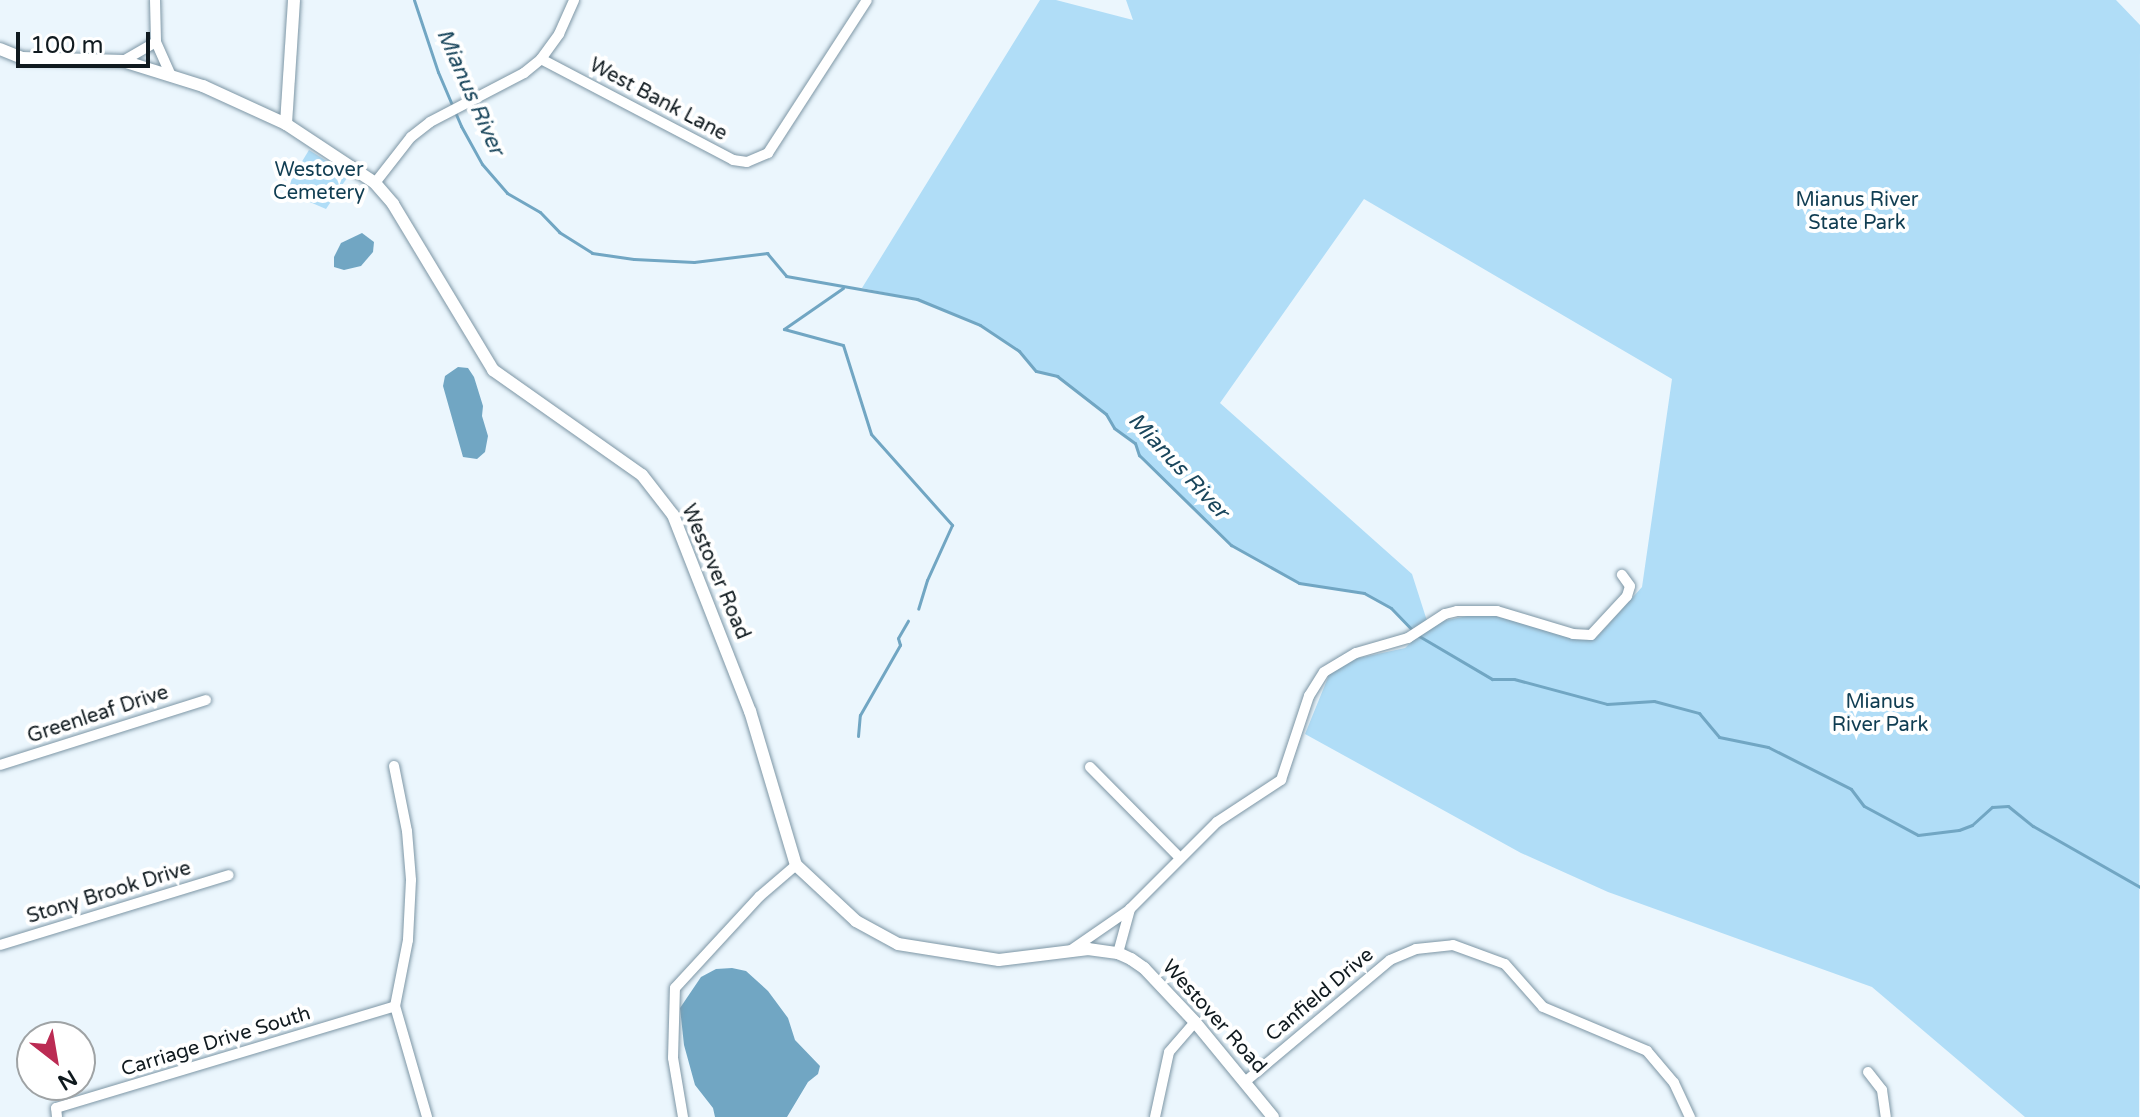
<!DOCTYPE html>
<html>
<head>
<meta charset="utf-8">
<style>
  body { margin:0 }
  #map { position:relative; width:2140px; height:1117px; overflow:hidden; background:#ebf6fd; font-family:"Varela Round",sans-serif }
  div>[style] { position:absolute }
  [style*='--x'] { left:calc(var(--x)*1px); top:calc(var(--y)*1px); width:calc(var(--w)*1px); rotate:calc(var(--a)*1deg) }
  .green>* { inset:0; background:#b0ddf7 }
  .water>* { inset:0; background:#71a6c3 }
  .stream>* { height:3px; margin:-1.5px; padding:0 1.5px; transform-origin:1.5px; border-radius:1.5px; background:#71a6c3 }
  .roads { filter:drop-shadow(0 0 2px #7d96a5) drop-shadow(0 0 2px #7d96a5) }
  .minor>* { height:10px; margin:-5px; padding:0 5px; transform-origin:5px; border-radius:5px; background:#fff }
  .tertiary>* { height:12px; margin:-6px; padding:0 6px; transform-origin:6px; border-radius:6px; background:#fff }
  span { translate:-50% -50%; white-space:nowrap; text-align:center; line-height:1.15; -webkit-text-stroke:8px #fff; paint-order:stroke }
  .street-label { font-size:20px; color:#101a1f }
  .park-label { font-size:20px; color:#103d52 }
  .water-label { font-size:22px; color:#1a465c; font-style:italic }
  .north { position:absolute; left:16px; top:1021px; width:80px; height:80px; box-sizing:border-box; background:#fff; border:2px solid #9fa3a5; border-radius:50%; rotate:149deg; font-size:22px; font-weight:700; line-height:32px; text-align:center; color:#101a1f }
  .north::after { content:''; display:block; margin:auto; width:28px; height:36px; background:#bb2b53; clip-path:polygon(50% 0,100% 100%,50% 72%,0 100%) }
  .scale { position:absolute; left:16px; top:32px; width:134px; height:36px; box-sizing:border-box; border:4px solid #101a1f; border-top:0; padding-left:10px; font-size:24px; line-height:28px; white-space:nowrap; color:#101a1f; -webkit-text-stroke:6px #fff; paint-order:stroke }
</style>
</head>
<body>
<div id="map">
  <div class="green">
    <div style="clip-path:polygon(evenodd,1040px 0,1056px 0,1133px 20px,1126px 0,2116px 0,2140px 25px,2139px 1117px,2025px 1117px,1872px 987px,1608px 892px,1521px 853px,1305px 734px,1329px 675px,1345px 661px,1405px 648px,1419px 635px,1391px 608px,1364px 593px,1299px 583px,1231px 545px,1139px 455px,1135px 443px,1114px 428px,1106px 414px,1057px 376px,1036px 371px,1019px 351px,980px 325px,917px 299px,862px 288px,1040px 0,1364px 199px,1672px 379px,1642px 587px,1597px 637px,1592px 639px,1482px 613px,1428px 624px,1412px 574px,1220px 403px,1364px 199px)"></div>
    <div style="clip-path:polygon(309px 150px,349px 175px,326px 209px,284px 191px)"></div>
  </div>
  <div class="water">
    <div style="clip-path:polygon(362px 233px,374px 242px,373px 252px,361px 266px,344px 270px,334px 267px,334px 257px,341px 243px)"></div>
    <div style="clip-path:polygon(458px 367px,468px 368px,474px 377px,483px 406px,482px 416px,488px 436px,485px 452px,477px 459px,463px 457px,443px 386px,445px 376px)"></div>
    <div style="clip-path:polygon(732px 968px,746px 971px,768px 991px,788px 1018px,795px 1040px,820px 1066px,818px 1074px,808px 1082px,787px 1117px,715px 1117px,713px 1108px,695px 1085px,684px 1045px,680px 1008px,701px 977px,716px 969px)"></div>
  </div>
  <div class="stream">
    <div style="--x:414;--y:0;--w:76;--a:71.6"></div>
    <div style="--x:438;--y:72;--w:59;--a:66.9"></div>
    <div style="--x:461;--y:126;--w:43;--a:61.1"></div>
    <div style="--x:482;--y:164;--w:38;--a:49"></div>
    <div style="--x:507;--y:193;--w:38;--a:30"></div>
    <div style="--x:540;--y:212;--w:28;--a:46"></div>
    <div style="--x:559;--y:232;--w:39;--a:32"></div>
    <div style="--x:592;--y:253;--w:42;--a:8.1"></div>
    <div style="--x:634;--y:259;--w:60;--a:2.9"></div>
    <div style="--x:694;--y:262;--w:74;--a:-7"></div>
    <div style="--x:767;--y:253;--w:30;--a:50"></div>
    <div style="--x:786;--y:276;--w:133;--a:10"></div>
    <div style="--x:917;--y:299;--w:68;--a:22.4"></div>
    <div style="--x:980;--y:325;--w:47;--a:33.7"></div>
    <div style="--x:1019;--y:351;--w:26;--a:50"></div>
    <div style="--x:1036;--y:371;--w:22;--a:13"></div>
    <div style="--x:1057;--y:376;--w:62;--a:37.8"></div>
    <div style="--x:1106;--y:414;--w:16;--a:60"></div>
    <div style="--x:1114;--y:428;--w:26;--a:36"></div>
    <div style="--x:1135;--y:443;--w:13;--a:72"></div>
    <div style="--x:1139;--y:455;--w:129;--a:44.4"></div>
    <div style="--x:1231;--y:545;--w:78;--a:29.2"></div>
    <div style="--x:1299;--y:583;--w:66;--a:8.7"></div>
    <div style="--x:1364;--y:593;--w:31;--a:29"></div>
    <div style="--x:1391;--y:608;--w:32;--a:46"></div>
    <div style="--x:843;--y:288;--w:72;--a:145.2"></div>
    <div style="--x:784;--y:329;--w:61;--a:15.2"></div>
    <div style="--x:843;--y:345;--w:93;--a:72.5"></div>
    <div style="--x:871;--y:434;--w:122;--a:48.3"></div>
    <div style="--x:952;--y:525;--w:60;--a:114.4"></div>
    <div style="--x:927;--y:580;--w:30;--a:107"></div>
    <div style="--x:1419;--y:636;--w:85;--a:30.5"></div>
    <div style="--x:1492;--y:679;--w:22;--a:0"></div>
    <div style="--x:1514;--y:679;--w:96;--a:15"></div>
    <div style="--x:1607;--y:704;--w:47;--a:-3.7"></div>
    <div style="--x:1654;--y:701;--w:47;--a:14.9"></div>
    <div style="--x:1699;--y:713;--w:31;--a:50"></div>
    <div style="--x:1719;--y:737;--w:50;--a:11.5"></div>
    <div style="--x:1768;--y:747;--w:93;--a:26.8"></div>
    <div style="--x:1851;--y:789;--w:21;--a:53"></div>
    <div style="--x:1864;--y:806;--w:61;--a:28.2"></div>
    <div style="--x:1918;--y:835;--w:41;--a:-7"></div>
    <div style="--x:1959;--y:830;--w:14;--a:-21"></div>
    <div style="--x:1972;--y:825;--w:27;--a:-42"></div>
    <div style="--x:1992;--y:807;--w:16;--a:-4"></div>
    <div style="--x:2008;--y:806;--w:32;--a:39"></div>
    <div style="--x:2033;--y:826;--w:123;--a:29.7"></div>
    <div style="--x:858;--y:736;--w:21;--a:-85"></div>
    <div style="--x:860;--y:715;--w:81;--a:-60.3"></div>
    <div style="--x:900;--y:645;--w:7;--a:-106"></div>
    <div style="--x:898;--y:638;--w:20;--a:-60"></div>
  </div>
  <div class="roads">
    <div class="minor">
      <div style="--x:155;--y:0;--w:42;--a:88.6"></div>
      <div style="--x:156;--y:42;--w:35;--a:66"></div>
      <div style="--x:541;--y:59;--w:217;--a:27.7"></div>
      <div style="--x:733;--y:160;--w:14;--a:8"></div>
      <div style="--x:747;--y:162;--w:23;--a:-23"></div>
      <div style="--x:768;--y:153;--w:182;--a:-57.1"></div>
      <div style="--x:123;--y:61;--w:38;--a:-30"></div>
      <div style="--x:375;--y:183;--w:58;--a:-52"></div>
      <div style="--x:411;--y:137;--w:24;--a:-38"></div>
      <div style="--x:430;--y:122;--w:106;--a:-27.5"></div>
      <div style="--x:524;--y:73;--w:22;--a:-39"></div>
      <div style="--x:541;--y:59;--w:31;--a:-54"></div>
      <div style="--x:559;--y:34;--w:37;--a:-66"></div>
      <div style="--x:0;--y:765;--w:216;--a:-17.5"></div>
      <div style="--x:394;--y:766;--w:66;--a:78.7"></div>
      <div style="--x:407;--y:831;--w:49;--a:85.3"></div>
      <div style="--x:411;--y:880;--w:60;--a:92.9"></div>
      <div style="--x:408;--y:940;--w:67;--a:101.1"></div>
      <div style="--x:395;--y:1006;--w:116;--a:73.9"></div>
      <div style="--x:1090;--y:767;--w:128;--a:45.3"></div>
      <div style="--x:0;--y:945;--w:239;--a:-17"></div>
      <div style="--x:1071;--y:950;--w:70;--a:-34.6"></div>
      <div style="--x:1118;--y:953;--w:46;--a:-74.7"></div>
      <div style="--x:1130;--y:909;--w:123;--a:-45"></div>
      <div style="--x:1217;--y:822;--w:77;--a:-33.3"></div>
      <div style="--x:1281;--y:780;--w:89;--a:-71.6"></div>
      <div style="--x:1309;--y:696;--w:28;--a:-58"></div>
      <div style="--x:1324;--y:672;--w:37;--a:-31"></div>
      <div style="--x:1356;--y:653;--w:54;--a:-16.1"></div>
      <div style="--x:1408;--y:638;--w:44;--a:-33"></div>
      <div style="--x:1445;--y:614;--w:12;--a:-14"></div>
      <div style="--x:1457;--y:611;--w:40;--a:0"></div>
      <div style="--x:1497;--y:611;--w:79;--a:16.8"></div>
      <div style="--x:1573;--y:634;--w:18;--a:3"></div>
      <div style="--x:1591;--y:635;--w:53;--a:-47.3"></div>
      <div style="--x:1627;--y:596;--w:10;--a:-73"></div>
      <div style="--x:1630;--y:586;--w:14;--a:-126"></div>
      <div style="--x:1868;--y:1072;--w:23;--a:52"></div>
      <div style="--x:1882;--y:1090;--w:27;--a:82"></div>
      <div style="--x:1246;--y:1081;--w:188;--a:-40"></div>
      <div style="--x:1390;--y:960;--w:28;--a:-23"></div>
      <div style="--x:1416;--y:949;--w:37;--a:-6"></div>
      <div style="--x:1453;--y:945;--w:55;--a:20.1"></div>
      <div style="--x:1505;--y:964;--w:57;--a:48.5"></div>
      <div style="--x:1543;--y:1007;--w:113;--a:22.9"></div>
      <div style="--x:1647;--y:1051;--w:42;--a:49.8"></div>
      <div style="--x:1674;--y:1083;--w:38;--a:65"></div>
      <div style="--x:57;--y:1117;--w:9;--a:-96"></div>
      <div style="--x:56;--y:1108;--w:354;--a:-16.7"></div>
      <div style="--x:683;--y:1117;--w:60;--a:-99.6"></div>
      <div style="--x:673;--y:1058;--w:70;--a:-88.4"></div>
      <div style="--x:675;--y:988;--w:125;--a:-47.3"></div>
      <div style="--x:760;--y:896;--w:48;--a:-40.7"></div>
      <div style="--x:1155;--y:1117;--w:66;--a:-77.8"></div>
      <div style="--x:1169;--y:1052;--w:40;--a:-49"></div>
    </div>
    <div class="tertiary">
      <div style="--x:0;--y:49;--w:24;--a:22"></div>
      <div style="--x:22;--y:58;--w:101;--a:1.7"></div>
      <div style="--x:123;--y:61;--w:84;--a:17.4"></div>
      <div style="--x:203;--y:86;--w:91;--a:24.6"></div>
      <div style="--x:286;--y:124;--w:107;--a:33.5"></div>
      <div style="--x:375;--y:183;--w:28;--a:49"></div>
      <div style="--x:393;--y:204;--w:194;--a:58.9"></div>
      <div style="--x:493;--y:370;--w:182;--a:35.2"></div>
      <div style="--x:642;--y:475;--w:51;--a:52.2"></div>
      <div style="--x:673;--y:515;--w:211;--a:68.6"></div>
      <div style="--x:750;--y:711;--w:161;--a:73.4"></div>
      <div style="--x:796;--y:865;--w:82;--a:43"></div>
      <div style="--x:856;--y:921;--w:48;--a:28.7"></div>
      <div style="--x:898;--y:944;--w:102;--a:9"></div>
      <div style="--x:999;--y:960;--w:90;--a:-7"></div>
      <div style="--x:1088;--y:949;--w:30;--a:8"></div>
      <div style="--x:1118;--y:953;--w:14;--a:25"></div>
      <div style="--x:1131;--y:959;--w:16;--a:35"></div>
      <div style="--x:1144;--y:968;--w:74;--a:46.6"></div>
      <div style="--x:1195;--y:1022;--w:123;--a:50.6"></div>
      <div style="--x:286;--y:124;--w:124;--a:-86.3"></div>
    </div>
  </div>
  <div class="street-label">
    <span style="left:658px;top:100px;rotate:28deg">West Bank Lane</span>
    <span style="left:715px;top:572px;rotate:67deg">Westover Road</span>
    <span style="left:98px;top:715px;rotate:-18deg">Greenleaf Drive</span>
    <span style="left:109px;top:893px;rotate:-17deg">Stony Brook Drive</span>
    <span style="left:1320px;top:995px;rotate:-40deg">Canfield Drive</span>
    <span style="left:1214px;top:1017px;rotate:48deg">Westover Road</span>
    <span style="left:216px;top:1042px;rotate:-17deg">Carriage Drive South</span>
  </div>
  <div class="park-label">
    <span style="left:319px;top:182px">Westover<br>Cemetery</span>
    <span style="left:1857px;top:212px">Mianus River<br>State Park</span>
    <span style="left:1880px;top:714px">Mianus<br>River Park</span>
  </div>
  <div class="water-label">
    <span style="left:470px;top:92px;rotate:66deg">Mianus River</span>
    <span style="left:1178px;top:466px;rotate:47deg">Mianus River</span>
  </div>
  <div class="north">N</div>
  <div class="scale">100 m</div>
</div>
</body>
</html>
